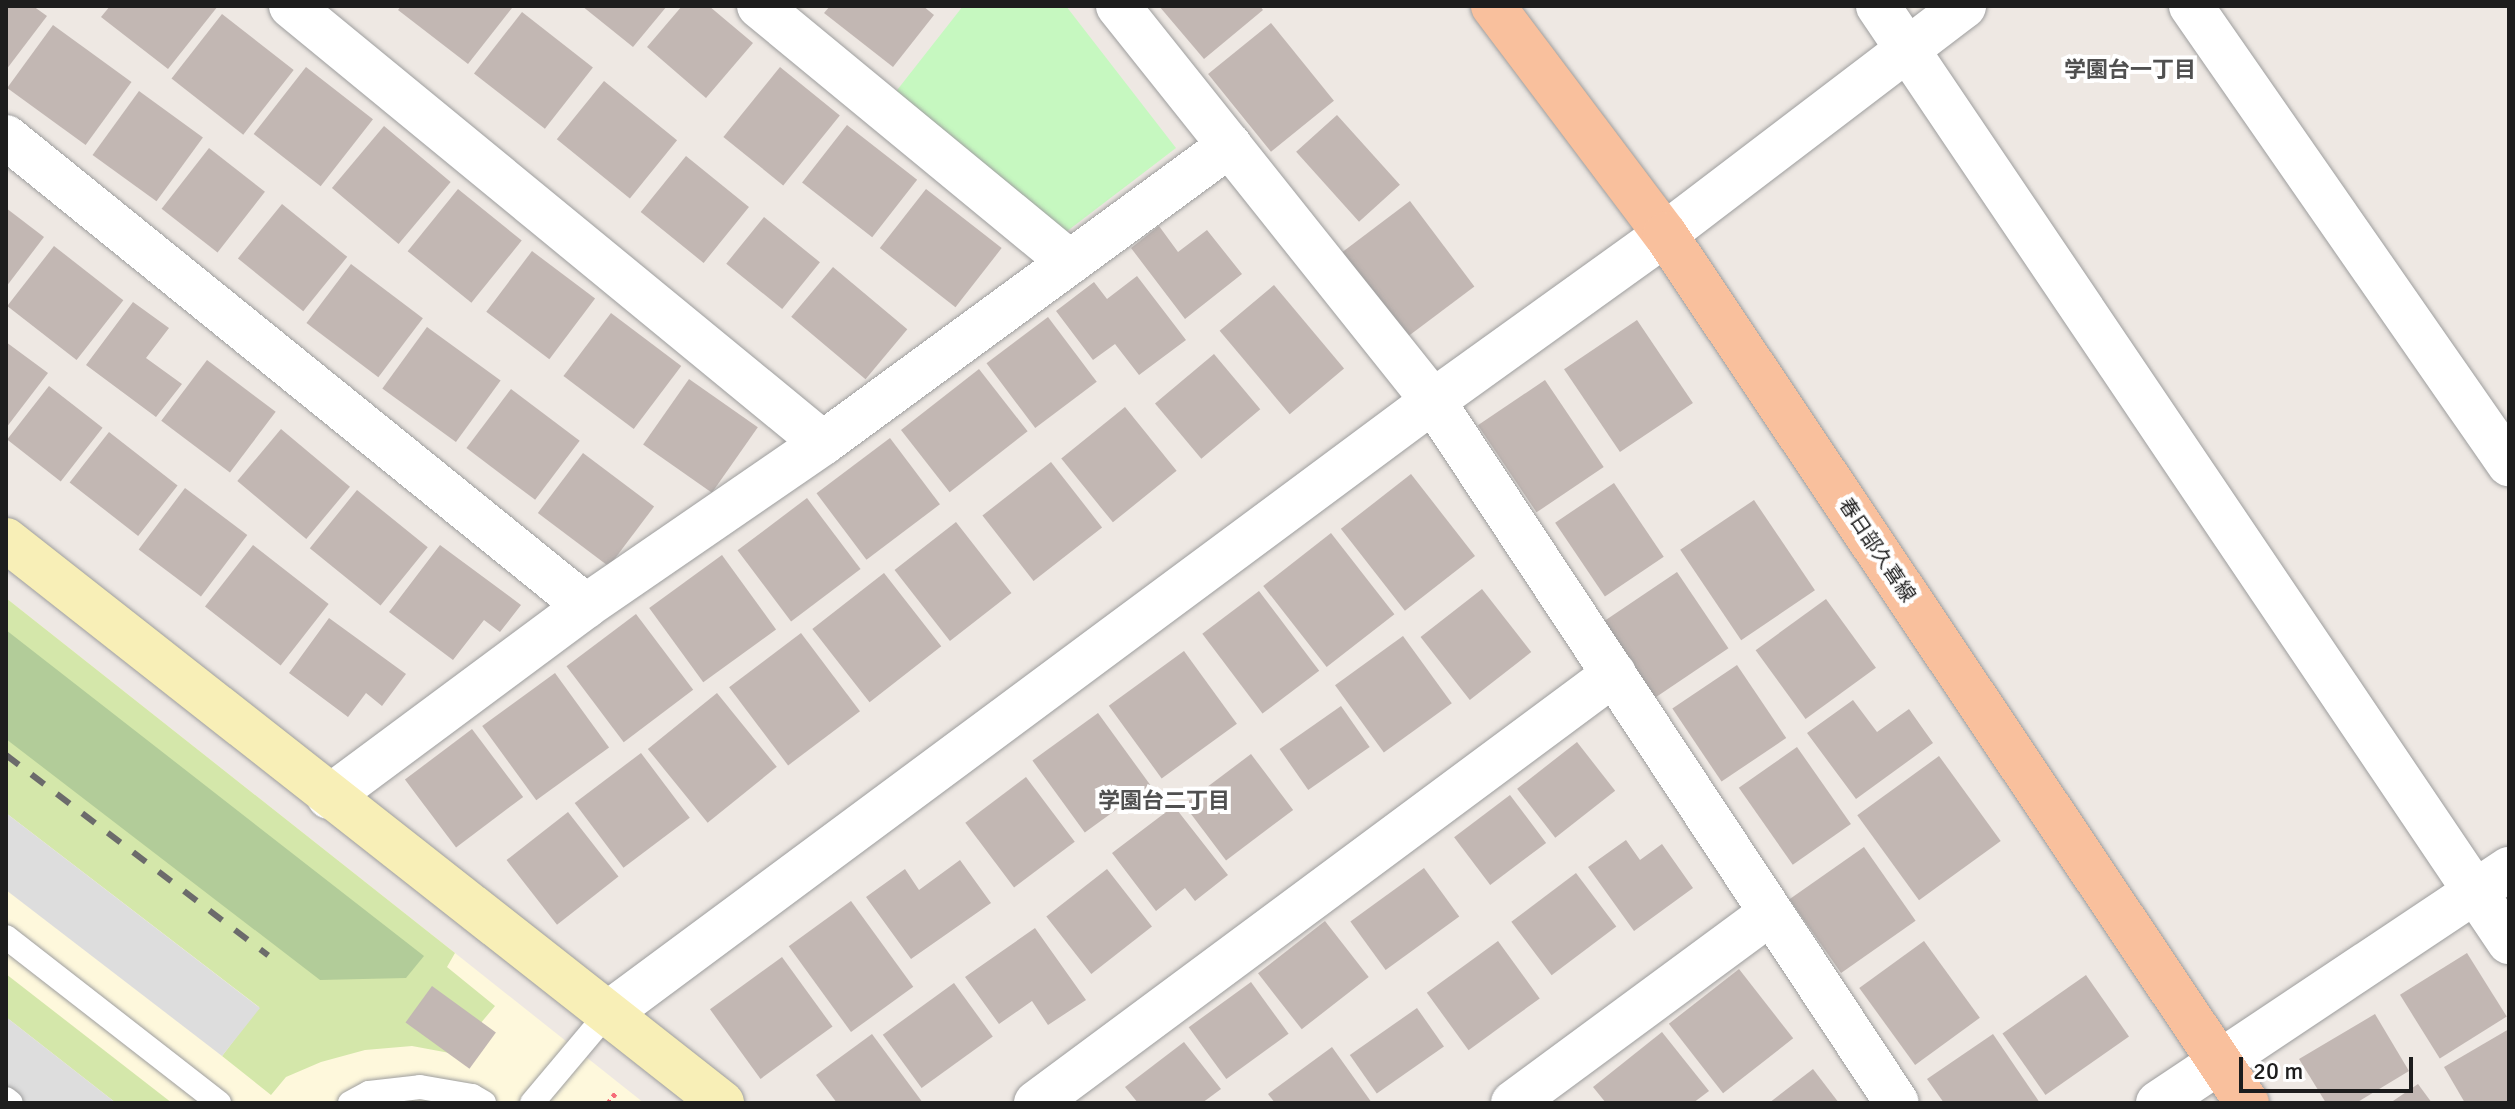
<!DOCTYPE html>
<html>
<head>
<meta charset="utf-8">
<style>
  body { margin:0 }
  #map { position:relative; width:2515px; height:1109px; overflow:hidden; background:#eee8e3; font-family:Signika,"Noto Sans JP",sans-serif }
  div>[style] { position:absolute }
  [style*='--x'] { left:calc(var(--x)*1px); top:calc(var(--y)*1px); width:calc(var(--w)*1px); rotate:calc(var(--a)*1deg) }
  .education>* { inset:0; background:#fef8dc }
  .grass>* { inset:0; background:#d4e7aa }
  .forest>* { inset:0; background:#b2cc99 }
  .park>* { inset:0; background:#c6f8c0 }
  .parking>* { inset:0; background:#ddd }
  .building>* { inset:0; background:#c2b7b3; transform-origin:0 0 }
  .path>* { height:5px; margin-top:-2.5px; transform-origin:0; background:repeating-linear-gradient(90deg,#f66c78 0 4px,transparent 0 8px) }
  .roads { filter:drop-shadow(0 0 2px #9e9e9e) drop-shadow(0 0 2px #9e9e9e) }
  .lane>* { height:24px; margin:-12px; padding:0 12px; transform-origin:12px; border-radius:12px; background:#fff }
  .street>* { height:44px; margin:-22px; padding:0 22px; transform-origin:22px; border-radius:22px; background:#fff }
  .secondary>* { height:44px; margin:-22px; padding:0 22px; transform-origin:22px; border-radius:22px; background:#f8efb7 }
  .primary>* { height:44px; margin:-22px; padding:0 22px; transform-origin:22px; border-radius:22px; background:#f9c09d }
  .rail>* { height:6px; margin-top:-3px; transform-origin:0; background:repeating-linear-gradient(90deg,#6b6b6b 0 16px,transparent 0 32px) }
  span { translate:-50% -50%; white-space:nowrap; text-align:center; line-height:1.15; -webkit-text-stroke:8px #fff; paint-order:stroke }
  .street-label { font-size:20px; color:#1d1d1d }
  .neighbourhood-label { font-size:22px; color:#505050; font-weight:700 }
  .frame { position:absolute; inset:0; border:8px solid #1d1d1d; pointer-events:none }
  .scale { position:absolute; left:2239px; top:1057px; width:174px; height:36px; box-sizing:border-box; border:4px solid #1d1d1d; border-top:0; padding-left:10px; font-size:24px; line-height:28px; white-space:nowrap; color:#1d1d1d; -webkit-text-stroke:6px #fff; paint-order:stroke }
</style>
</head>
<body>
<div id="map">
  <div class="education">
    <div style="clip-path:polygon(6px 598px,455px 953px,644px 1103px,6px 1103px)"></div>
  </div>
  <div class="grass">
    <div style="clip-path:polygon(6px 598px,455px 953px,447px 967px,495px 1006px,455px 1054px,412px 1046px,365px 1050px,321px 1062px,286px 1077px,271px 1095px,222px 1056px,259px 1007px,6px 813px)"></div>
    <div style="clip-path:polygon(6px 974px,172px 1103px,116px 1103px,6px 1017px)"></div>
  </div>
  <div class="forest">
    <div style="clip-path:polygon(6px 630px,424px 956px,406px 978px,320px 980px,6px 739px)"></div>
  </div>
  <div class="park">
    <div style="clip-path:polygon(963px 6px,1066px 6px,1176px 148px,1066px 232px,894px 94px)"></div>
  </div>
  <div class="parking">
    <div style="clip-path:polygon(6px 813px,260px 1008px,222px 1056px,6px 890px)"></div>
    <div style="clip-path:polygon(6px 1017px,116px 1103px,6px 1103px)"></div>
  </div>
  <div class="building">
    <div style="clip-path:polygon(6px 6px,33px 6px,47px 16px,6px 70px)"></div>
    <div style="clip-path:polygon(110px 6px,218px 6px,168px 69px,101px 17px)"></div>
    <div style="clip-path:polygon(401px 6px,510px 6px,512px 8px,468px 64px,398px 10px)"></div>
    <div style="clip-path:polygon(582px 6px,667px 6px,633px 47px)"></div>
    <div style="clip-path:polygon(682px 6px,709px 6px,753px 43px,706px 98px,647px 47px)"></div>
    <div style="clip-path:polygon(830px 6px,923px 6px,934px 15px,893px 67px,824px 13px)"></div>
    <div style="clip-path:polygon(1159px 6px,1260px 6px,1263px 10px,1204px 59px)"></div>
    <div style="left:522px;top:12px;width:90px;height:78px;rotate:38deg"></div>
    <div style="left:222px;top:14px;width:91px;height:82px;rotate:38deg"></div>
    <div style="left:1271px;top:23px;width:100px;height:81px;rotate:51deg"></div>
    <div style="left:53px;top:25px;width:97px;height:78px;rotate:36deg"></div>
    <div style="left:306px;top:67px;width:85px;height:85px;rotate:38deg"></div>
    <div style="left:780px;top:67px;width:77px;height:90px;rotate:39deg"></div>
    <div style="left:604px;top:81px;width:94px;height:75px;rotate:39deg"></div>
    <div style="left:139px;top:91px;width:79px;height:79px;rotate:36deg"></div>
    <div style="left:1337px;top:115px;width:94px;height:55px;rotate:48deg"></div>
    <div style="left:847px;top:125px;width:89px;height:73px;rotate:38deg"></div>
    <div style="left:384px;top:126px;width:87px;height:81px;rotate:40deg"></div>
    <div style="left:209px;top:148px;width:71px;height:77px;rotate:38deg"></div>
    <div style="left:686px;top:156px;width:81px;height:72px;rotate:39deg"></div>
    <div style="left:458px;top:189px;width:82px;height:80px;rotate:39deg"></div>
    <div style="left:926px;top:189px;width:96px;height:75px;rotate:38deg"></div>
    <div style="left:1410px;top:201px;width:107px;height:85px;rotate:53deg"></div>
    <div style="left:282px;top:204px;width:84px;height:70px;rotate:39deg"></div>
    <div style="clip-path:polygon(6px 208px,44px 237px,6px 287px)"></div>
    <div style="left:764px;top:217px;width:72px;height:60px;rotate:39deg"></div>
    <div style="clip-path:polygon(1159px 226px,1178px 252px,1207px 230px,1242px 274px,1185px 319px,1131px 248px)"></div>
    <div style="left:54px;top:246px;width:88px;height:76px;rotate:38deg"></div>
    <div style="left:532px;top:251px;width:79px;height:76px;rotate:37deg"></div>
    <div style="left:351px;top:264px;width:90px;height:74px;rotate:37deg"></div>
    <div style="left:833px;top:267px;width:97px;height:65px;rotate:40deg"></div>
    <div style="clip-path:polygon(1137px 276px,1186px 340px,1139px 375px,1115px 344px,1093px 360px,1056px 311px,1094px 282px,1107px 299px)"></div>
    <div style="left:1274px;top:285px;width:109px;height:71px;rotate:50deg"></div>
    <div style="clip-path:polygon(133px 302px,169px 328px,146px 358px,182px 384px,156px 417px,86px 365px)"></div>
    <div style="left:611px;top:313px;width:88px;height:79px;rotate:37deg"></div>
    <div style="left:1048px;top:317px;width:81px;height:77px;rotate:53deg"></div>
    <div style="left:1637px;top:320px;width:100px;height:88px;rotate:56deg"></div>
    <div style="left:427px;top:327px;width:91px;height:76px;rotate:36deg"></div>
    <div style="clip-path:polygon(6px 342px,48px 373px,6px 428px)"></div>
    <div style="left:1214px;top:354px;width:72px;height:77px;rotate:50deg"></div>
    <div style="left:207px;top:360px;width:86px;height:76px;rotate:37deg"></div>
    <div style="left:979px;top:369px;width:79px;height:99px;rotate:52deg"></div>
    <div style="left:689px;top:379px;width:84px;height:80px;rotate:35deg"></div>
    <div style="left:1545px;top:380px;width:105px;height:81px;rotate:56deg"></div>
    <div style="left:49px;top:386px;width:68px;height:68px;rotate:38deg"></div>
    <div style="left:511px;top:389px;width:86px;height:74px;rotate:37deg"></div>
    <div style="left:1125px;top:407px;width:82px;height:82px;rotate:51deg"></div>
    <div style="left:281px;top:429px;width:90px;height:68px;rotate:40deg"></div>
    <div style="left:109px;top:432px;width:87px;height:64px;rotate:38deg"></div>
    <div style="left:890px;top:438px;width:83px;height:92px;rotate:53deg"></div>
    <div style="left:583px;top:453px;width:89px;height:75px;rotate:37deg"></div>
    <div style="left:1051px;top:462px;width:83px;height:87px;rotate:52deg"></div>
    <div style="left:1411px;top:474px;width:104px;height:89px;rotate:52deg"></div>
    <div style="left:1614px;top:483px;width:89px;height:71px;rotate:56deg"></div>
    <div style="left:185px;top:488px;width:78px;height:77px;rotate:37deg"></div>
    <div style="left:357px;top:490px;width:91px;height:75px;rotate:39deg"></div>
    <div style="left:807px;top:498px;width:89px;height:87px;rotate:53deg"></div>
    <div style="left:1754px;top:500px;width:109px;height:89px;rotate:56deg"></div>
    <div style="left:956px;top:522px;width:90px;height:78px;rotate:52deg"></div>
    <div style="left:1331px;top:533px;width:103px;height:86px;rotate:52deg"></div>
    <div style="left:253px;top:545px;width:96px;height:78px;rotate:38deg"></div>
    <div style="clip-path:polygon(440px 545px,521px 605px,500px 632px,484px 620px,453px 660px,389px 612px)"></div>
    <div style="left:722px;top:555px;width:92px;height:90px;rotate:54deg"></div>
    <div style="left:1677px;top:572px;width:92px;height:89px;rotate:56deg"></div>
    <div style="left:884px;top:573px;width:93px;height:91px;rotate:52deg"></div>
    <div style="left:1482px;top:589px;width:80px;height:78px;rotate:52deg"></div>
    <div style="left:1259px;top:591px;width:100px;height:71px;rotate:53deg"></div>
    <div style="left:1826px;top:599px;width:85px;height:87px;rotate:54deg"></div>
    <div style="left:636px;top:614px;width:95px;height:87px;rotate:53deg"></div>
    <div style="clip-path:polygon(329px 618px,406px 674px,382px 706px,366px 693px,348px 717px,289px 673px)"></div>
    <div style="left:801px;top:633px;width:98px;height:90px;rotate:53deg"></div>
    <div style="left:1403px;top:636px;width:83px;height:84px;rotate:54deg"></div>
    <div style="left:1184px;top:651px;width:90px;height:93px;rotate:54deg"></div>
    <div style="left:1737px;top:665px;width:88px;height:78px;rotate:56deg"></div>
    <div style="left:555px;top:673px;width:92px;height:90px;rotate:54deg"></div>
    <div style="left:717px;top:693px;width:95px;height:89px;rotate:51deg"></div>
    <div style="clip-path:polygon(1853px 700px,1877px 732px,1909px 709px,1933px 743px,1856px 799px,1807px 733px)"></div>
    <div style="left:1341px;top:706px;width:50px;height:75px;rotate:55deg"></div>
    <div style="left:1098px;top:713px;width:89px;height:81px;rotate:54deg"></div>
    <div style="left:472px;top:729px;width:85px;height:84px;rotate:53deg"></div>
    <div style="left:1577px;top:742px;width:62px;height:76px;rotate:52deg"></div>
    <div style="left:1797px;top:747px;width:94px;height:71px;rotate:55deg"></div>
    <div style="left:641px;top:753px;width:81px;height:83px;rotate:53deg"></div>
    <div style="left:1251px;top:754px;width:70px;height:84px;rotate:53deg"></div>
    <div style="left:1939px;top:756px;width:105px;height:101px;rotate:54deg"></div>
    <div style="left:1026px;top:777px;width:81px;height:76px;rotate:53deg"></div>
    <div style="left:1510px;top:795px;width:60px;height:70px;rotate:53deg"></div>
    <div style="clip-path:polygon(1174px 806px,1228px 875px,1195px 901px,1185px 888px,1156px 911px,1112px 853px)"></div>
    <div style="left:568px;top:812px;width:82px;height:78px;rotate:52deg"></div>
    <div style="clip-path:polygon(1626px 840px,1640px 860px,1662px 844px,1693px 888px,1634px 931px,1588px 867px)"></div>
    <div style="left:1864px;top:847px;width:90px;height:91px;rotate:55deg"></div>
    <div style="clip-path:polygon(960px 860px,991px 903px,911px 959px,866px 897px,905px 869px,919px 890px)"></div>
    <div style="left:1424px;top:868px;width:60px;height:91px;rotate:54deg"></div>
    <div style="left:1107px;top:869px;width:73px;height:77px;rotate:52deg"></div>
    <div style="left:1576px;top:873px;width:67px;height:81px;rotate:53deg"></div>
    <div style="left:851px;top:901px;width:106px;height:77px;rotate:54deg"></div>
    <div style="left:1325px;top:921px;width:71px;height:85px;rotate:52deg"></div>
    <div style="clip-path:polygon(1035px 928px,1086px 1000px,1048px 1025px,1032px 1001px,999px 1024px,965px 977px)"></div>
    <div style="left:1498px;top:941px;width:71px;height:88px;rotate:54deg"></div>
    <div style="left:1924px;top:941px;width:95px;height:80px;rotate:54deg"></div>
    <div style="left:2467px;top:953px;width:75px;height:79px;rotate:58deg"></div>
    <div style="left:782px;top:957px;width:86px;height:89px;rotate:54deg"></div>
    <div style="left:1739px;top:969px;width:88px;height:89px;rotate:52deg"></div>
    <div style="left:2086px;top:975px;width:75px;height:102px;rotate:55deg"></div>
    <div style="left:1251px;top:982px;width:64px;height:77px;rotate:54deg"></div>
    <div style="left:954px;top:983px;width:66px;height:88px;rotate:54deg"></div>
    <div style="left:432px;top:986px;width:79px;height:45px;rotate:36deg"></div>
    <div style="left:1417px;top:1008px;width:47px;height:82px;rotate:55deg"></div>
    <div style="clip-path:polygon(2375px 1014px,2409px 1071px,2356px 1103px,2326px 1103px,2299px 1059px)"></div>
    <div style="clip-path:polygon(2509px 1029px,2509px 1103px,2465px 1103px,2444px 1067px)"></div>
    <div style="clip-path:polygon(1662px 1032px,1709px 1091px,1693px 1103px,1606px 1103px,1593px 1087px)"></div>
    <div style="clip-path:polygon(872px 1034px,923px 1103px,837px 1103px,816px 1075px)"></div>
    <div style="clip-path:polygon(1993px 1034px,2040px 1103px,1944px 1103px,1927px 1079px)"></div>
    <div style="clip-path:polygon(1184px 1042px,1221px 1089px,1202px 1103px,1138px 1103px,1125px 1087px)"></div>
    <div style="clip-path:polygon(1332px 1047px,1372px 1103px,1275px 1103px,1268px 1094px)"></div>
    <div style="clip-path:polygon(1813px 1069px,1839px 1103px,1769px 1103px)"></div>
    <div style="clip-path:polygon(2418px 1084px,2432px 1103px,2390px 1103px)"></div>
  </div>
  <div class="path">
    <div style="--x:608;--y:1103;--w:15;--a:-53"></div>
  </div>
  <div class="roads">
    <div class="lane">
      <div style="--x:6;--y:937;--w:270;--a:37.9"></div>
      <div style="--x:6;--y:1099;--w:6;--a:39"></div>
      <div style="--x:350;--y:1103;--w:21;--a:-28"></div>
      <div style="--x:369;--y:1093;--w:51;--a:-6.7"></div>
      <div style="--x:420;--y:1087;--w:53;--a:9.8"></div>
      <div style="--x:472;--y:1096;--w:14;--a:30"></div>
      <div style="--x:532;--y:1103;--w:116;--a:-49.9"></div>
    </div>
    <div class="street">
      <div style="--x:291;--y:6;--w:688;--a:39.4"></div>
      <div style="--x:759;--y:6;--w:403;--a:39.5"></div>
      <div style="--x:1118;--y:6;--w:505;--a:51.43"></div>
      <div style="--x:1433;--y:401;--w:841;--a:56.54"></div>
      <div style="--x:1878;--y:6;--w:1129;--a:56.01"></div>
      <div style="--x:2191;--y:6;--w:558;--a:55.23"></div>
      <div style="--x:6;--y:137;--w:746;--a:38.96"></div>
      <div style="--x:329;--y:797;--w:320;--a:-36.6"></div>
      <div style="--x:586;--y:606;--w:288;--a:-34.5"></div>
      <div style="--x:823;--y:443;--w:504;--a:-36.21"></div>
      <div style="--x:607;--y:1014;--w:1029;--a:-36.58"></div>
      <div style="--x:1433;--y:401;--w:286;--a:-35.7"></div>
      <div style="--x:1665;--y:234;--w:376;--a:-37.3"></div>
      <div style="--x:1036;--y:1103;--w:720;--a:-36.58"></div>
      <div style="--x:1513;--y:1103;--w:320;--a:-36.4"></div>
      <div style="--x:2158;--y:1103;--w:422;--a:-33.7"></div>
    </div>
    <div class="secondary">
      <div style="--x:6;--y:540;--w:911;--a:38.18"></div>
    </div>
    <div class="primary">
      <div style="--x:1493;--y:6;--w:286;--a:53"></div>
      <div style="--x:1665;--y:234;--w:1046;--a:56.19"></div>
    </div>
  </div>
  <div class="rail">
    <div style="--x:6;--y:755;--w:330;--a:37.4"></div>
  </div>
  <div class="street-label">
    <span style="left:1877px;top:550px;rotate:56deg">春日部久喜線</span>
  </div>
  <div class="neighbourhood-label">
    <span style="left:2130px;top:70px">学園台一丁目</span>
    <span style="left:1164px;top:801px">学園台二丁目</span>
  </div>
  <div class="frame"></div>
  <div class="scale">20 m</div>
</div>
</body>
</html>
